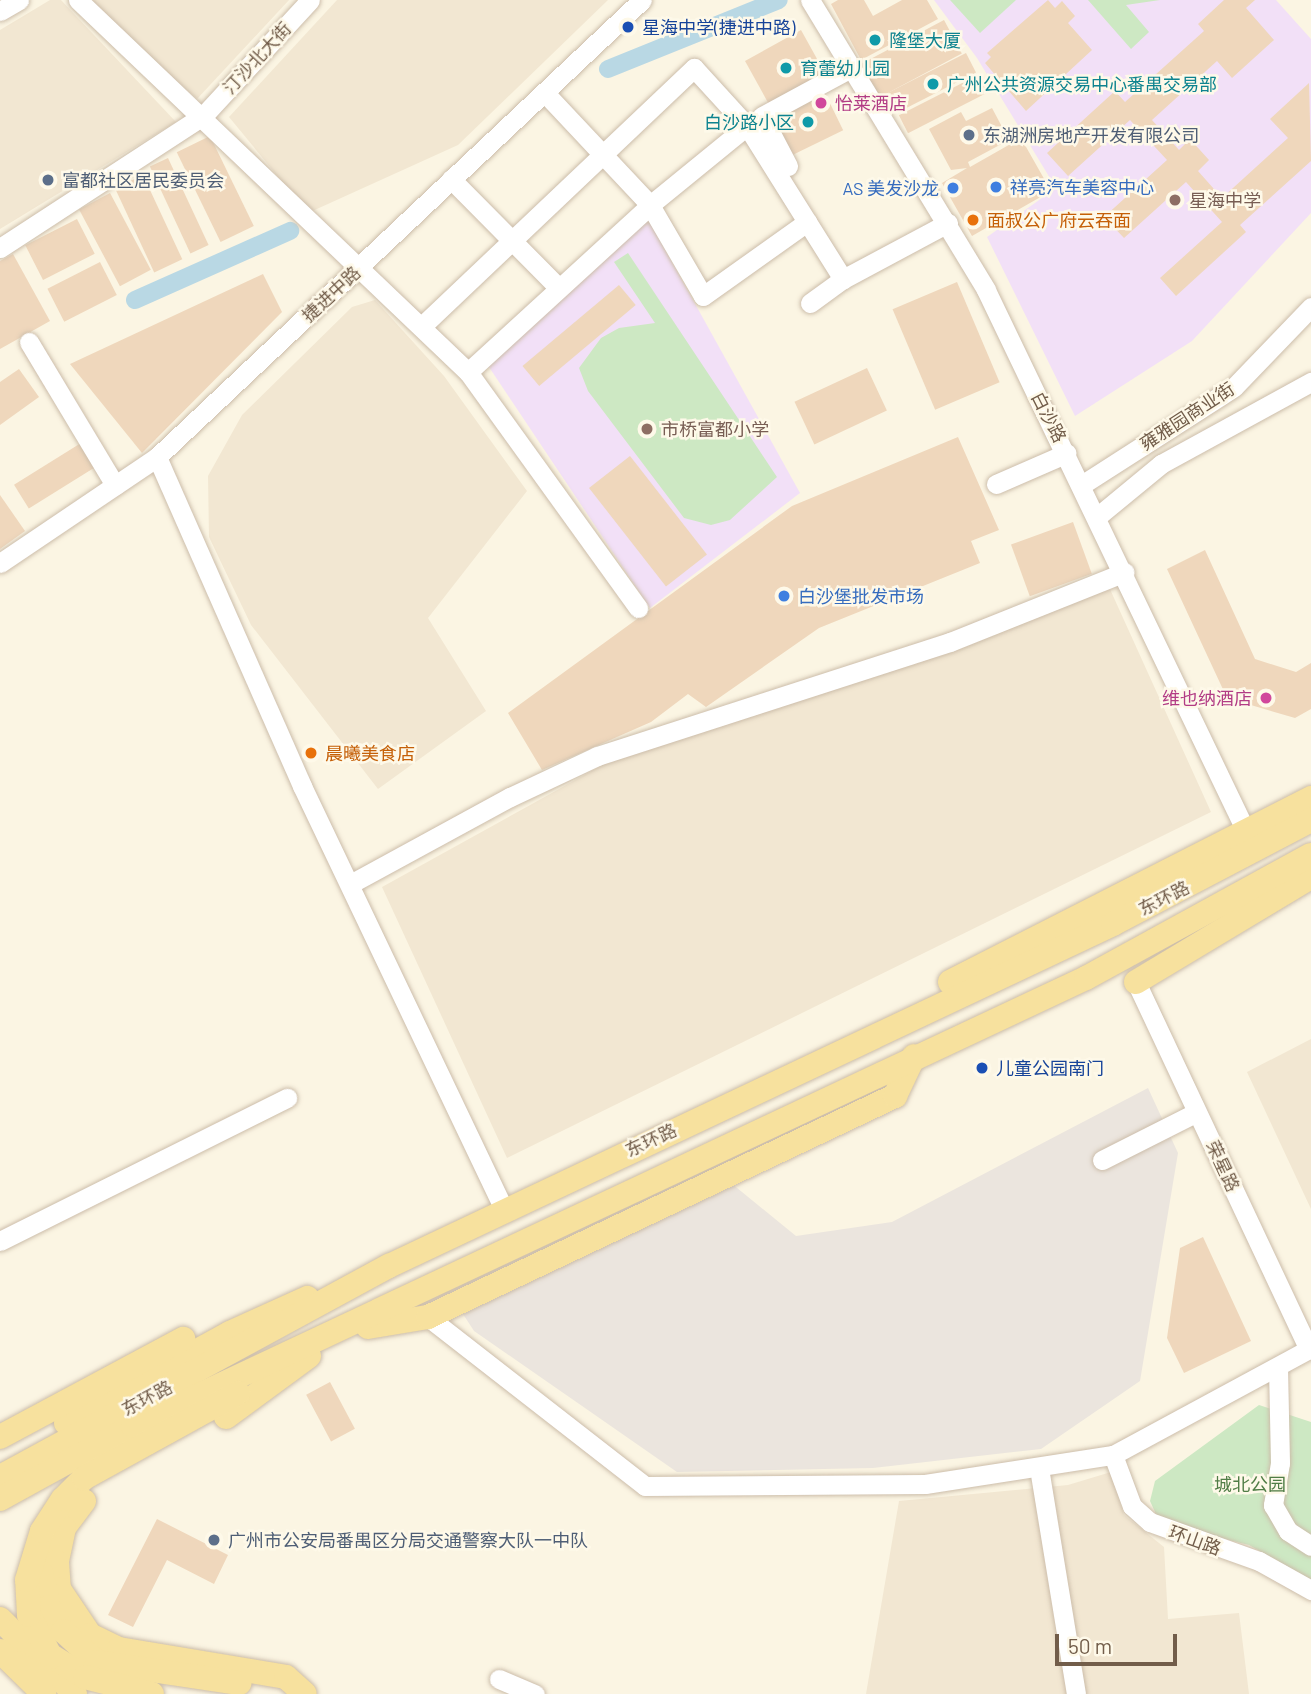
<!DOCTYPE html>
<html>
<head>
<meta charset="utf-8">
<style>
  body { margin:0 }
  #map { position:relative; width:1311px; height:1694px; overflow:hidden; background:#fbf5e3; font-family:Barlow,"Noto Sans SC",sans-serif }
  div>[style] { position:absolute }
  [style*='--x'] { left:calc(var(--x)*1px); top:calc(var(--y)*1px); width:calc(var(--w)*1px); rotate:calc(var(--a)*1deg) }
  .residential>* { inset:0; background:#f2e7d2 }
  .industrial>* { inset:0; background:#ebe5de }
  .education>* { inset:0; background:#f2e0f7 }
  .green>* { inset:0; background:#cde8c3 }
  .canal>* { height:18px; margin:-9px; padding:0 9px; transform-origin:9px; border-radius:9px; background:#b9d8e4 }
  .building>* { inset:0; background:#efd7bc; transform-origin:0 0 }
  .roads { filter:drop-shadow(0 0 2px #ccbdaa) drop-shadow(0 0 2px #ccbdaa) }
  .minor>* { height:19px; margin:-9.5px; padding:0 9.5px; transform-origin:9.5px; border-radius:9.5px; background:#fff }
  .major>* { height:24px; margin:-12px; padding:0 12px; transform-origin:12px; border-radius:12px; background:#f7e19e }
  .dots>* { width:19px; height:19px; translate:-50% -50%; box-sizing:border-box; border:4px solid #fef9e9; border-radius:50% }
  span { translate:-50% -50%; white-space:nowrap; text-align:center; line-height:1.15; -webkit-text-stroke:5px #fef9e9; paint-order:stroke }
  .transit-label { font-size:18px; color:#164399 }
  .left { translate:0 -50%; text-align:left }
  .culture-label { font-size:18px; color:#0d838f }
  .right { translate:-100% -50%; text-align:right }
  .street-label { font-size:18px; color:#725d4a }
  .hotel-label { font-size:18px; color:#b23c85 }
  .service-label { font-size:18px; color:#4e5e75 }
  .shop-label { font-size:18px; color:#366cbe }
  .education-label { font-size:18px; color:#785e54 }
  .food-label { font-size:18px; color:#c56008 }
  .park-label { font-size:18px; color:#507d46 }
  .scale { position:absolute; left:1055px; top:1634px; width:122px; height:32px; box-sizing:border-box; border:4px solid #725d4a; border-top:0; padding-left:9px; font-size:21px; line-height:24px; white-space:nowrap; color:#725d4a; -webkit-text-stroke:5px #fef9e9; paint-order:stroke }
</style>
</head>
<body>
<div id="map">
  <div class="residential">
    <div style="clip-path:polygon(50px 0,61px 0,176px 122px,0 229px,0 30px)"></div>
    <div style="clip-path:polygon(85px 0,289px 0,197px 99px)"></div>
    <div style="clip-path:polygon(337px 0,608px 0,458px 145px,308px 213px,229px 117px)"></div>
    <div style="clip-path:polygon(375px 300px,444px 376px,527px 491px,428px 618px,486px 711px,378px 789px,251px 625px,209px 537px,208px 476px,242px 415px,352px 307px)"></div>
    <div style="clip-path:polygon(1109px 587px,1211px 812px,507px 1158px,382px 887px,606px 763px)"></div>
    <div style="clip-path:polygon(1311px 1039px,1311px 1209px,1247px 1072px)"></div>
    <div style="clip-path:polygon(1111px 1472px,1124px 1515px,1164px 1547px,1168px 1619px,1239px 1613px,1249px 1694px,866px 1694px,899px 1501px,1068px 1485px)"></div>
  </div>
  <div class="industrial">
    <div style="clip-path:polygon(1148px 1088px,1178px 1153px,1140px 1381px,1041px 1449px,873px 1468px,677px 1472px,474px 1331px,463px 1314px,731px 1183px,796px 1236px,892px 1222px)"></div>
  </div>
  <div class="education">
    <div style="clip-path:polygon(934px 0,1276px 0,1311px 39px,1311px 213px,1192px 341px,1075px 416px,987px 237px,1056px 188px,977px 58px)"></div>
    <div style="clip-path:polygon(648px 219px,800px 493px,650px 608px,487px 364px)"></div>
  </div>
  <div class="green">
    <div style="clip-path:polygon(950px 0,1016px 0,980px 33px)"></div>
    <div style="clip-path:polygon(1088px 0,1160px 0,1126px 5px,1149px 32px,1131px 49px)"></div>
    <div style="clip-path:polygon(628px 253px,777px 477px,730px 520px,711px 525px,684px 518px,588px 391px,579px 368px,601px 338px,619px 328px,655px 323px,614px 262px)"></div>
    <div style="clip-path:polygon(1259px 1405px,1311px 1422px,1311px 1580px,1249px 1545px,1160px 1523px,1150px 1501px,1155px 1481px)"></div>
  </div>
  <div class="canal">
    <div style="--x:608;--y:69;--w:184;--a:-22"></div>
    <div style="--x:135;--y:300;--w:170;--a:-24"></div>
  </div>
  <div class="building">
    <div style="clip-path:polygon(838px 0,864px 0,873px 16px,902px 0,927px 0,938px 19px,861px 60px,831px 4px)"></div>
    <div style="clip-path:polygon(1048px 0,1055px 8px,1062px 1px,1075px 16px,1068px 23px,1092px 50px,1026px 111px,985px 63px,991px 57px,987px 53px)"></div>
    <div style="clip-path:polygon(1224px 0,1255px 0,1246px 8px,1274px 40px,1232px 78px,1217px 61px,1152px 120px,1179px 150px,1190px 139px,1209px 160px,1198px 171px,1222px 198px,1288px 138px,1270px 119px,1309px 83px,1311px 161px,1240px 225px,1246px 232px,1176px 296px,1160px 278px,1222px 222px,1186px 182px,1124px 238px,1104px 217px,1167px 160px,1130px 120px,1068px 176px,1047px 153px,1115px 91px,1125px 102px,1204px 31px,1198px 24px)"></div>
    <div style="left:944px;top:20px;width:38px;height:95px;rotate:62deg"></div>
    <div style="left:801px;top:30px;width:51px;height:64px;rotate:61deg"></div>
    <div style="left:966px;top:53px;width:22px;height:88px;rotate:63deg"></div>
    <div style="left:980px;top:74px;width:20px;height:91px;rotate:63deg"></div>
    <div style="left:823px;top:89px;width:46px;height:57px;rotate:64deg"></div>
    <div style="clip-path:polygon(992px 108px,1009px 140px,968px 162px,970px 167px,1021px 138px,1051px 191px,972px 236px,942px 183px,967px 168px,951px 170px,929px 129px,961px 112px,966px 121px)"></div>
    <div style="left:210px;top:136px;width:100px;height:37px;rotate:64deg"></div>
    <div style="left:168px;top:158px;width:96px;height:20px;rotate:65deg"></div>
    <div style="left:143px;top:175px;width:93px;height:31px;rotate:65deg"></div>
    <div style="left:110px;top:193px;width:87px;height:35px;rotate:62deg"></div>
    <div style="left:77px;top:219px;width:39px;height:58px;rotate:63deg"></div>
    <div style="clip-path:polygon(13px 254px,50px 321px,0 349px,0 261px)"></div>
    <div style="left:100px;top:262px;width:37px;height:59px;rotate:63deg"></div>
    <div style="clip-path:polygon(263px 274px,282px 312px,142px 453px,70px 364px)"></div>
    <div style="left:957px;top:282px;width:109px;height:70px;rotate:67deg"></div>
    <div style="left:619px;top:285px;width:26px;height:126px;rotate:50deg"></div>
    <div style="left:867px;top:368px;width:47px;height:80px;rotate:65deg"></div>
    <div style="clip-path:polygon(19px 369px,39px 397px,0 425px,0 382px)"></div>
    <div style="clip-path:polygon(958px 437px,999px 530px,971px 541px,980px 563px,819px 628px,706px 707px,688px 694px,651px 722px,542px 770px,508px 713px,792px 506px)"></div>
    <div style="left:81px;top:443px;width:28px;height:79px;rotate:58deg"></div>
    <div style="left:630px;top:456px;width:125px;height:52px;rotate:52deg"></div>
    <div style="clip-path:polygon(0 495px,25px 531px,0 549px)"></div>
    <div style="left:1073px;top:522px;width:55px;height:66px;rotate:70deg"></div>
    <div style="clip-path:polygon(1205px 550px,1255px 659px,1296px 672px,1311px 663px,1311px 709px,1295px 718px,1227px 698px,1167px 569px)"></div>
    <div style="clip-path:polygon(1203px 1237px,1251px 1341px,1184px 1373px,1167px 1338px,1180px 1248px)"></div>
    <div style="left:330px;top:1382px;width:53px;height:27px;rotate:62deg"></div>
    <div style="clip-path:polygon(157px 1519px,228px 1555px,214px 1584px,167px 1560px,133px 1627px,108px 1615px)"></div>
  </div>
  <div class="roads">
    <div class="minor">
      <div style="--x:78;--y:0;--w:539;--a:43.65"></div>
      <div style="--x:468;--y:372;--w:291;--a:54.2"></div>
      <div style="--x:810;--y:0;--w:339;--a:58.7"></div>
      <div style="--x:986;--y:290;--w:615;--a:64.35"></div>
      <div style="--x:0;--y:11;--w:22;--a:-30"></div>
      <div style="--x:545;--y:93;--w:154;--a:46.8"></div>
      <div style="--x:650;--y:205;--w:125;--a:-39.2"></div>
      <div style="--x:747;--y:126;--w:181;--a:57.9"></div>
      <div style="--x:843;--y:279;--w:119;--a:-28.1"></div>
      <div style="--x:788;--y:166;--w:56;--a:-117.5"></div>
      <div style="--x:762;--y:116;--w:97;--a:-28.4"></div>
      <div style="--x:451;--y:179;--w:152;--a:45.3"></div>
      <div style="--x:0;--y:248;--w:244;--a:-33.1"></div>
      <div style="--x:204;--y:115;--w:156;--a:-47.3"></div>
      <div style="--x:810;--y:303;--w:41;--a:-36"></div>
      <div style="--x:422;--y:326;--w:375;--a:-43.5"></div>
      <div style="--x:694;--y:68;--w:79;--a:47.6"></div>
      <div style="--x:29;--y:342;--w:167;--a:59"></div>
      <div style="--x:468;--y:372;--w:247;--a:-42.5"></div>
      <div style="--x:650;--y:205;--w:105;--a:59.8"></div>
      <div style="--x:703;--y:296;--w:128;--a:-35.4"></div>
      <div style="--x:157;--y:457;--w:360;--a:66.2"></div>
      <div style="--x:302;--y:786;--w:470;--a:64.5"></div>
      <div style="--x:996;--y:484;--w:77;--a:-23.6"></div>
      <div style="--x:1083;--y:484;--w:179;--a:-32.7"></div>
      <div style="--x:1234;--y:387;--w:111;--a:-46.1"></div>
      <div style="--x:1098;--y:516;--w:82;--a:-39.5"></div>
      <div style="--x:1161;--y:464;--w:171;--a:-28.7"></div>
      <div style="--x:0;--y:563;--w:189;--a:-34"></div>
      <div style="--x:157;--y:457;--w:666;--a:-43.3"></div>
      <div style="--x:352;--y:883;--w:180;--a:-28.6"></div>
      <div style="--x:510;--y:797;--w:96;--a:-25.2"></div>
      <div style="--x:597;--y:756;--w:371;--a:-17.9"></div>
      <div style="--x:950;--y:642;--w:188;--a:-21.8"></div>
      <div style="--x:1136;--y:982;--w:406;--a:64.8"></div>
      <div style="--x:1102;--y:1160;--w:106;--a:-26.8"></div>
      <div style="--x:0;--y:1241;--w:321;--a:-26.5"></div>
      <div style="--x:428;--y:1317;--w:275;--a:37.9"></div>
      <div style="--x:645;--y:1486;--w:280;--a:-0.4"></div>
      <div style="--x:925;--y:1484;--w:190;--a:-8.8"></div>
      <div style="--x:1113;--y:1455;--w:225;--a:-28.4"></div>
      <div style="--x:1278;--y:1367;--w:96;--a:88.8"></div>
      <div style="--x:1280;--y:1463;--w:43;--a:99.5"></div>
      <div style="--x:1273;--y:1505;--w:30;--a:60"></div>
      <div style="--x:1288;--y:1531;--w:27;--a:33"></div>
      <div style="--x:1113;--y:1455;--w:54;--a:69.6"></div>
      <div style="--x:1132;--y:1506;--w:24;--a:42"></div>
      <div style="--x:1150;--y:1522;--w:116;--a:19.7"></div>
      <div style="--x:1259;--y:1561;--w:60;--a:29.1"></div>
      <div style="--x:1039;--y:1468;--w:229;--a:80.7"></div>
      <div style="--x:499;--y:1679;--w:39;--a:23"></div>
    </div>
    <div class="major">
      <div style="--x:950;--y:982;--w:405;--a:-27"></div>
      <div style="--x:1136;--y:982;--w:204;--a:-31"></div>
      <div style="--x:368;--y:1327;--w:61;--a:-9.5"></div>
      <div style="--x:428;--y:1317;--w:517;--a:-25.33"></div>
      <div style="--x:895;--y:1096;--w:44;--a:-64.6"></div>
      <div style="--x:226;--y:1417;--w:103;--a:-36.3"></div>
      <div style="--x:66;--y:1423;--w:187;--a:-28.8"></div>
      <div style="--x:230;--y:1333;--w:85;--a:-24.4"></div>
      <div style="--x:0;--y:1437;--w:208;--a:-28.2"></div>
      <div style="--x:0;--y:1477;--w:443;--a:-28.5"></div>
      <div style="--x:389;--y:1266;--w:801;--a:-25.28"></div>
      <div style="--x:1113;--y:924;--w:224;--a:-27.7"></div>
      <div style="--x:0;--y:1499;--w:152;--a:-28.8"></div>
      <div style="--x:133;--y:1426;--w:1053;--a:-25.18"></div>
      <div style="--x:1086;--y:978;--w:256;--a:-28.7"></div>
      <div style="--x:84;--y:1501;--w:34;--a:127"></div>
      <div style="--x:64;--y:1528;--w:35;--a:102"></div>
      <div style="--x:57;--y:1562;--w:27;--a:86"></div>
      <div style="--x:59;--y:1589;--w:55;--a:56"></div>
      <div style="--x:90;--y:1635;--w:32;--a:26"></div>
      <div style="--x:119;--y:1649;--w:169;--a:9.5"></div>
      <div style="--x:286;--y:1677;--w:25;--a:42"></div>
      <div style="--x:41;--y:1572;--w:36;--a:77"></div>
      <div style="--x:49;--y:1607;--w:28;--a:60"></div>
      <div style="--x:63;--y:1631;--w:46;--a:42.4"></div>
      <div style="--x:97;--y:1662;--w:144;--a:8.4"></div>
      <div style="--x:0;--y:1619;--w:106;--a:45"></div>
      <div style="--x:13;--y:1632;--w:85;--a:32"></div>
      <div style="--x:85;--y:1677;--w:69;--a:14.2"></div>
      <div style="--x:0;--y:1651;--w:62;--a:44.3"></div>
      <div style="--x:51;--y:1657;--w:47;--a:-117.6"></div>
      <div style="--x:29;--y:1615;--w:35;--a:-93"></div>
      <div style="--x:27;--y:1580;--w:51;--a:-73"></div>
      <div style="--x:42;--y:1531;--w:38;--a:-57"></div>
      <div style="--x:63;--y:1499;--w:30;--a:-45"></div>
      <div style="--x:84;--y:1478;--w:176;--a:-28.9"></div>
    </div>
  </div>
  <div class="dots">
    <div style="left:628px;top:27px;background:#1a4fb4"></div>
    <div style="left:875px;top:40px;background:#0f9aa8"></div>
    <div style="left:786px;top:68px;background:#0f9aa8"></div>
    <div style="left:933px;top:84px;background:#0f9aa8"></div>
    <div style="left:821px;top:103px;background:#d1479c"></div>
    <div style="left:808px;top:122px;background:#0f9aa8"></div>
    <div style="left:969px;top:135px;background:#5c6f8a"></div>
    <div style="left:48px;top:180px;background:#5c6f8a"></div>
    <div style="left:996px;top:187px;background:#3f7fe0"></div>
    <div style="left:953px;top:188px;background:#3f7fe0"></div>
    <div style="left:1175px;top:200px;background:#8d6e63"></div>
    <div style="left:973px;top:220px;background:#e8710a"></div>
    <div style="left:647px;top:429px;background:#8d6e63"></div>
    <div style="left:784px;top:596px;background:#3f7fe0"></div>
    <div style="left:1266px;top:698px;background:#d1479c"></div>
    <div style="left:311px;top:753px;background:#e8710a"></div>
    <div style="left:982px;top:1068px;background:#1a4fb4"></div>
    <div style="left:214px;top:1540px;background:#5c6f8a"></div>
  </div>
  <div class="transit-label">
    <span class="left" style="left:642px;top:27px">星海中学(捷进中路)</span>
    <span class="left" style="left:996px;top:1068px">儿童公园南门</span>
  </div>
  <div class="culture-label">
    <span class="left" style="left:889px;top:40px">隆堡大厦</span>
    <span class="left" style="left:800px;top:68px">育蕾幼儿园</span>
    <span class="left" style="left:947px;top:84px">广州公共资源交易中心番禺交易部</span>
    <span class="right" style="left:794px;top:122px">白沙路小区</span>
  </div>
  <div class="street-label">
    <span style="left:257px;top:58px;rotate:-47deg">汀沙北大街</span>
    <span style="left:331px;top:294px;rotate:-43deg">捷进中路</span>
    <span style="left:1187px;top:416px;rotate:-33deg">雍雅园商业街</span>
    <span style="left:1049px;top:417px;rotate:63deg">白沙路</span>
    <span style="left:1164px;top:898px;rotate:-27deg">东环路</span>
    <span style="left:651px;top:1140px;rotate:-25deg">东环路</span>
    <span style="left:1223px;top:1166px;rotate:65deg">荣星路</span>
    <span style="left:147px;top:1398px;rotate:-28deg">东环路</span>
    <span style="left:1195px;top:1540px;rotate:20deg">环山路</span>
  </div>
  <div class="hotel-label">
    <span class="left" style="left:835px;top:103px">怡莱酒店</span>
    <span class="right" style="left:1252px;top:698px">维也纳酒店</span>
  </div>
  <div class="service-label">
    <span class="left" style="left:983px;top:135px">东湖洲房地产开发有限公司</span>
    <span class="left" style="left:62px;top:180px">富都社区居民委员会</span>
    <span class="left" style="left:228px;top:1540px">广州市公安局番禺区分局交通警察大队一中队</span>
  </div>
  <div class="shop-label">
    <span class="left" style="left:1010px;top:187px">祥亮汽车美容中心</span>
    <span class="right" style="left:939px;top:188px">AS 美发沙龙</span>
    <span class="left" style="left:798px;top:596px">白沙堡批发市场</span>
  </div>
  <div class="education-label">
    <span class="left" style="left:1189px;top:200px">星海中学</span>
    <span class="left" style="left:661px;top:429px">市桥富都小学</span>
  </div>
  <div class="food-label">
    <span class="left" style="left:987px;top:220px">面叔公广府云吞面</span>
    <span class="left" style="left:325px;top:753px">晨曦美食店</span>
  </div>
  <div class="park-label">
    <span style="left:1250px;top:1484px">城北公园</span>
  </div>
  <div class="scale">50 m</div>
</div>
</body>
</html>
